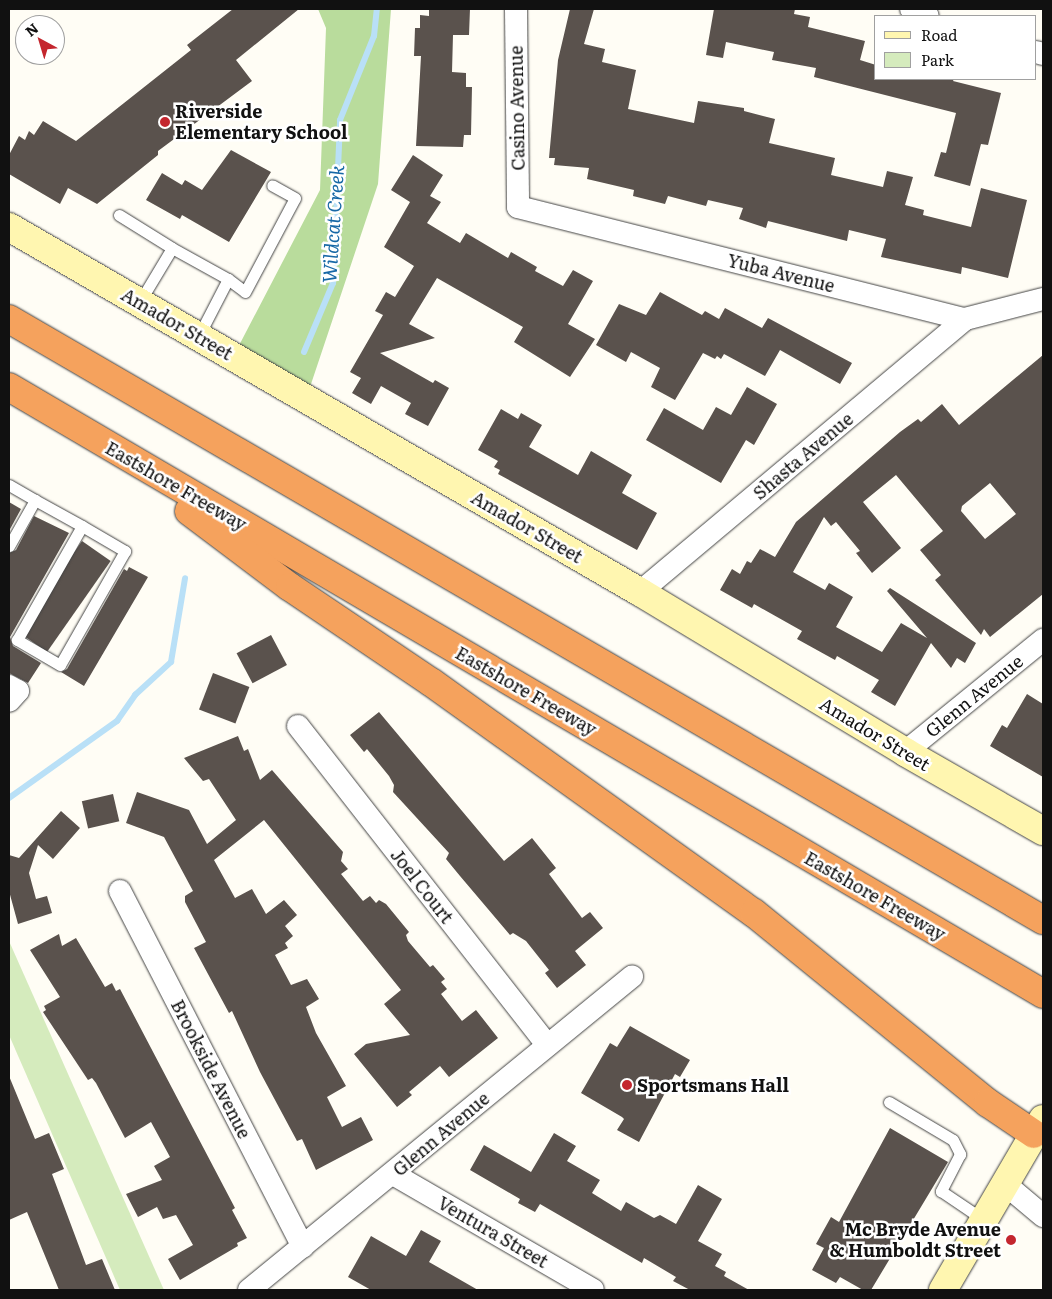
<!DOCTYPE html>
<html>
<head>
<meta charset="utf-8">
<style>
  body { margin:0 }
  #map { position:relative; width:1052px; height:1299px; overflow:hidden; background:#fffdf5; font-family:Literata,serif }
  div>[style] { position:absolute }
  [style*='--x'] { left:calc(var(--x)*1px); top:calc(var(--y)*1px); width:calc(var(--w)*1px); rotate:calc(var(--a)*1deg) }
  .green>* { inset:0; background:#d5ebbd }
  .forest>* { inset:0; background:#b9dc9c }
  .stream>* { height:6px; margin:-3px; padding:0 3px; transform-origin:3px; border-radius:3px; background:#b9e0f7 }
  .building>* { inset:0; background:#5a524d; transform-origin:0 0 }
  .roads { filter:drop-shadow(0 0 1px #444) drop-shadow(0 0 1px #444) }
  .lane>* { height:11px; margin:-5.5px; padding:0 5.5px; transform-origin:5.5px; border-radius:5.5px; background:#fff }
  .street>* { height:22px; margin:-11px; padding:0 11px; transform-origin:11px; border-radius:11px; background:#fff }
  .secondary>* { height:28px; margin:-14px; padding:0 14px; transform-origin:14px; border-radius:14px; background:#fff6b0 }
  .highway>* { height:28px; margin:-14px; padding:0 14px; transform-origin:14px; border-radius:14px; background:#f5a25d }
  .dots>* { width:14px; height:14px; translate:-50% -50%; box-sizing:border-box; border:2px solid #fff; border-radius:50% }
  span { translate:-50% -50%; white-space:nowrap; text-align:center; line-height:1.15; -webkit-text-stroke:5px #fff; paint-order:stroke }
  .street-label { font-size:18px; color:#111 }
  .poi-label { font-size:18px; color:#111; font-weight:700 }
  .left { translate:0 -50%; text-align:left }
  .right { translate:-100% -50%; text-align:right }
  .water-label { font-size:19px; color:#1768a6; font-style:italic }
  .frame { position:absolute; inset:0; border:10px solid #111; pointer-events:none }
  .legend { position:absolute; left:874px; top:15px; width:162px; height:65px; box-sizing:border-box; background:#fff; border:1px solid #a0a0a0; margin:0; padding:6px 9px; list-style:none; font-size:15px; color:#111 }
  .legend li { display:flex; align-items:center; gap:10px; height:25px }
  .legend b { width:25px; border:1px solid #a0a0a0 }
  .north { position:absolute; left:15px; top:15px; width:50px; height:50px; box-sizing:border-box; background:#fff; border:1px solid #a0a0a0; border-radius:50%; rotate:321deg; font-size:14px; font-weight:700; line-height:20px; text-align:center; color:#111 }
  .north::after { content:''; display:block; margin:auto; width:18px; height:22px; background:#c4262e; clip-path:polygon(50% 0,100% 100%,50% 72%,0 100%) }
</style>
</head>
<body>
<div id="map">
  <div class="green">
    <div style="clip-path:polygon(9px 941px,164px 1290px,120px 1290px,9px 1035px)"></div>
  </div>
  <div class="forest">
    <div style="clip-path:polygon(318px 9px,391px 9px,378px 184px,306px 399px,233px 357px,320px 190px,326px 28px)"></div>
  </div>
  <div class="stream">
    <div style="--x:304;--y:352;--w:75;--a:-67.2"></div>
    <div style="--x:333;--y:283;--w:163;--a:-87.5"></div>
    <div style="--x:340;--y:120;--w:91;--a:-68"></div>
    <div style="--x:374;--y:36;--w:27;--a:-84"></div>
    <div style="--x:9;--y:798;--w:133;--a:-35.5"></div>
    <div style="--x:117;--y:721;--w:32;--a:-55"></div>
    <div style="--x:135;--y:695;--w:49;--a:-42.5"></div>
    <div style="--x:171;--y:662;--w:85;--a:-80.5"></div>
  </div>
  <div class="building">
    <div style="clip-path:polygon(233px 9px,299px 9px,236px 60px,252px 81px,158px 151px,158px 155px,97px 204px,68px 188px,60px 204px,9px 174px,9px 155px,19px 136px,25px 140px,29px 131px,34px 135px,43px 121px,76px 141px,191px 50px,187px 45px)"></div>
    <div style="clip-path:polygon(429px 9px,470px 9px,469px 35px,453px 35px,452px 72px,466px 73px,466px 87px,472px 87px,471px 135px,464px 135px,463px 147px,416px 146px,421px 56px,414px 56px,415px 28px,420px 28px,420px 15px,429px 16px)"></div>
    <div style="clip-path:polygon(570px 9px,594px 9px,584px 44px,605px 49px,602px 62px,636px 70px,628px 109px,694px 123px,698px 101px,744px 108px,744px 111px,775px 119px,769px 143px,835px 158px,831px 175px,883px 187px,887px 171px,913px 177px,905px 205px,924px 210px,923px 215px,971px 227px,981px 188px,1027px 200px,1008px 278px,962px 267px,961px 274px,881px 257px,886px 239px,849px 230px,847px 241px,768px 221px,766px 228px,739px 219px,743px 208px,708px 200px,706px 206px,668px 196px,665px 204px,633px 196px,634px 190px,587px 179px,589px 168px,554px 165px,555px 158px,549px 158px,558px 60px)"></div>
    <div style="clip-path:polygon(714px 9px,795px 9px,794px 14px,810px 17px,808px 27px,865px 41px,860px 60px,876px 65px,876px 79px,954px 79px,953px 81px,1001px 93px,988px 145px,981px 144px,970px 186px,934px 176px,941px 152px,946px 153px,956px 113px,814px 77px,816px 68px,772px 60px,774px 52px,726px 42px,723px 58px,706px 55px)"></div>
    <div style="clip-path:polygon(231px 150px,271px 172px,229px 242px,182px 215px,180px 219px,146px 200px,162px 173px,182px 185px,185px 180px,202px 190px)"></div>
    <div style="clip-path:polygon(413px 155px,443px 175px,430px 196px,441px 202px,427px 223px,460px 243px,466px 233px,508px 258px,511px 252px,537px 267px,535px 271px,563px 286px,573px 270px,593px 281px,568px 324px,595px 339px,570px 377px,514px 342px,523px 327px,437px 278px,409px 324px,435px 338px,380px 353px,433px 383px,435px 380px,449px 388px,428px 426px,405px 414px,411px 403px,381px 386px,371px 404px,352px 393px,361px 378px,350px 372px,383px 315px,375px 311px,386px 292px,395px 297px,414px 266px,384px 247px,410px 202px,391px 190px)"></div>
    <div style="clip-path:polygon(660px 292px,702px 315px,705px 311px,719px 319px,725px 308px,762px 328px,768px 318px,852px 363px,840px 384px,780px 350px,765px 376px,724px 354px,721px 359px,717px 356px,715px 359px,703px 353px,675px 400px,651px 387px,660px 368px,631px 352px,626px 362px,596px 345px,619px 304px,646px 315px)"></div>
    <div style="clip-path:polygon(evenodd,1043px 355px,1043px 594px,990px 637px,984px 629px,981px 635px,935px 580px,941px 575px,920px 550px,943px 531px,896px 475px,863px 502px,901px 548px,872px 573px,856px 553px,860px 551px,836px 522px,831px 526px,824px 517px,793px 572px,825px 590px,829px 583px,853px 597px,836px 627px,882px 652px,901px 623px,927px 638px,887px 591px,890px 588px,976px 643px,965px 663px,957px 658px,951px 668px,931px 643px,895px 706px,871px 692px,879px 680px,837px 656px,835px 660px,797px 639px,802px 631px,754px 604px,752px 608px,720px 590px,732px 569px,740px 574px,747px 561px,751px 563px,760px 549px,775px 557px,796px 522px,900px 432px,918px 419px,921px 422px,942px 404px,959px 425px,1043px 355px,990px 483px,1016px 514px,985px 539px,961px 511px,962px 506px,990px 483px)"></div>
    <div style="clip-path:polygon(747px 387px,777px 404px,754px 445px,746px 440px,721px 483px,646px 440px,664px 408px,703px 430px,716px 407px,731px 415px)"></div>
    <div style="clip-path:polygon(501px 409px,518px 419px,521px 413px,542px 425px,529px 447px,578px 475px,591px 451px,632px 475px,622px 493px,657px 513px,637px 550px,498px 474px,500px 470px,494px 467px,498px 461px,478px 450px)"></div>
    <div style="clip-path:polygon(9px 502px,21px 509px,9px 531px)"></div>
    <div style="clip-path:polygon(34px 516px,69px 533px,10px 637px,13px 646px,41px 663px,28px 683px,9px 673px,9px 553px,16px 550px)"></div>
    <div style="left:82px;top:541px;width:35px;height:111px;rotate:35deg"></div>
    <div style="clip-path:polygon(129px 567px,148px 577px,84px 686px,61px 672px,67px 669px,124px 569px,127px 571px)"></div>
    <div style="left:271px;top:635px;width:34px;height:39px;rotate:62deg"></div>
    <div style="left:213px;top:673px;width:39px;height:39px;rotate:21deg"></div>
    <div style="clip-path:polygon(1027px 694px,1043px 704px,1043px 777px,990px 746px,1002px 725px,1007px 728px)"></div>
    <div style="clip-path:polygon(379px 712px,504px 861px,532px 838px,556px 868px,549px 874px,582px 918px,590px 912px,603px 928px,575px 951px,586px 965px,557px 988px,545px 973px,549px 970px,526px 941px,513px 933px,510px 935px,460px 876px,446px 859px,449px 853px,393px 792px,394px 785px,389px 776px,367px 749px,364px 752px,350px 735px)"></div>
    <div style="clip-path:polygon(238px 736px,244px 751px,248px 749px,260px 780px,272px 770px,343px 852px,341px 861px,348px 869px,341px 874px,363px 901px,370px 896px,376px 903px,379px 900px,386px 904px,409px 932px,406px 935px,408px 941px,430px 967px,433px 965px,445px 979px,441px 982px,447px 989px,441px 994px,462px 1021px,476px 1010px,498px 1038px,449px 1077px,440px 1066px,409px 1092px,412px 1095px,397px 1107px,354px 1054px,366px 1044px,410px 1035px,384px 1004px,401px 990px,264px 820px,214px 860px,235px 898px,252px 889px,266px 914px,284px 900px,297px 915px,285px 926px,293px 936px,285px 943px,288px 948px,275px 955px,291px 985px,307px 979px,319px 999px,306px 1007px,316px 1033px,346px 1086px,327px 1097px,342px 1127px,361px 1117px,373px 1140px,316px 1170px,302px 1139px,297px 1141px,260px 1072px,232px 1011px,229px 1013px,194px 948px,206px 942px,185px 902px,185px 896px,193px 891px,164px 837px,126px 823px,137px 792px,189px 810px,207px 844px,236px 820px,209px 779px,203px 781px,184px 758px)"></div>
    <div style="left:113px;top:794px;width:28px;height:32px;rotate:77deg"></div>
    <div style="clip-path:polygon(61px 811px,80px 828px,53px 859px,38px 845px,29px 873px,36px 899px,47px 896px,52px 913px,18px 924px,9px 891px,9px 855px,19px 858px)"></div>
    <div style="clip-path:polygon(59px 934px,62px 946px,76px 938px,105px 987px,112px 983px,116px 991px,120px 989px,235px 1208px,232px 1210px,247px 1238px,237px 1243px,238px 1246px,180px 1280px,168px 1259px,193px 1245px,176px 1215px,163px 1219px,157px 1207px,138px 1217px,126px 1194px,162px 1180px,154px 1166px,170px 1157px,151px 1122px,125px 1138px,96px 1083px,92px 1078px,88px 1080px,43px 1012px,46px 1010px,44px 1006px,60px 997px,30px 950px)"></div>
    <div style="clip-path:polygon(630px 1026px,690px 1060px,680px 1077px,675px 1074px,639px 1142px,617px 1130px,624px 1119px,622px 1117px,581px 1093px,610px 1043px,617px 1047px)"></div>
    <div style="clip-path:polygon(9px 1076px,35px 1139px,49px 1133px,64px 1169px,52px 1174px,86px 1265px,102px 1259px,115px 1290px,59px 1290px,27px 1212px,9px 1220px)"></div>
    <div style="clip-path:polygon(890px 1128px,948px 1162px,871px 1290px,863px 1290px,840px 1277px,836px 1283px,812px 1270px,824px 1248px,816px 1244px,831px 1217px,839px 1222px)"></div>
    <div style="clip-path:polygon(554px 1133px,576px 1146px,567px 1161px,600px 1180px,592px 1193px,621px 1211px,626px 1202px,654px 1218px,660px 1215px,676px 1224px,698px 1185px,722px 1199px,698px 1241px,722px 1254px,715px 1266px,726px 1272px,724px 1276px,749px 1290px,690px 1290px,673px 1281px,676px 1277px,644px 1258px,642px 1263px,540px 1204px,535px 1212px,518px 1203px,520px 1199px,470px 1170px,484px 1145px,531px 1172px)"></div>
    <div style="clip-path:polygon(421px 1230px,441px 1241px,429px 1262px,478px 1290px,371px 1290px,348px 1277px,371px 1236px,406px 1256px)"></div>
  </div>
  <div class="roads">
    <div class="lane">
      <div style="--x:119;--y:215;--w:62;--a:31.9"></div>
      <div style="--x:228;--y:279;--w:21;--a:37"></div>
      <div style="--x:245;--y:292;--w:106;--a:-62"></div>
      <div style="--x:295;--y:198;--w:26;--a:-151"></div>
      <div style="--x:139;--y:303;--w:64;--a:-59"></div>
      <div style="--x:172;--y:248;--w:64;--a:29"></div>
      <div style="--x:228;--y:279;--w:65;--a:117.3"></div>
      <div style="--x:9;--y:485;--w:30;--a:30"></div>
      <div style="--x:35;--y:500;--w:54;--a:29"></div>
      <div style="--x:82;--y:526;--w:50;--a:30.2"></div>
      <div style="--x:125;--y:551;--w:131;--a:119.7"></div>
      <div style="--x:60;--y:665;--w:50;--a:-149.8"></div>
      <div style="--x:17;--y:640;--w:131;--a:-60.3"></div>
      <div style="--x:9;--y:546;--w:53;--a:-60.5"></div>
      <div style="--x:889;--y:1102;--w:74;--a:30.7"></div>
      <div style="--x:953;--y:1140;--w:16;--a:63"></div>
      <div style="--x:960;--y:1154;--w:42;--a:117.2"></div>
      <div style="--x:941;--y:1191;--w:52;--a:34"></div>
    </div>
    <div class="street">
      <div style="--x:516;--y:9;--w:198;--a:89.4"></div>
      <div style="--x:518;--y:207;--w:461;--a:14.1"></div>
      <div style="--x:965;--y:319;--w:81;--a:-14.4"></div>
      <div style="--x:911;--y:9;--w:18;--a:22"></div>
      <div style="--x:1036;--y:52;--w:7;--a:16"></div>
      <div style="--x:640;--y:592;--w:424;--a:-40"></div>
      <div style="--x:9;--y:686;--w:10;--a:29"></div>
      <div style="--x:18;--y:691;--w:13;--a:132"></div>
      <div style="--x:298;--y:726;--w:405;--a:52"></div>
      <div style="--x:905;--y:752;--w:178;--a:-39.1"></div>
      <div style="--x:120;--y:891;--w:400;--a:62.8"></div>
      <div style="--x:393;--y:1174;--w:231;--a:30.1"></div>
      <div style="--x:1005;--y:1184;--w:50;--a:40.1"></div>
      <div style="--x:249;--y:1290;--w:495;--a:-39.3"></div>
    </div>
    <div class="secondary">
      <div style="--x:9;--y:227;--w:729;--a:30.05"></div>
      <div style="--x:640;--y:592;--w:310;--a:31.1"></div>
      <div style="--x:905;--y:752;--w:159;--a:29.8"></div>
      <div style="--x:943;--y:1290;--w:198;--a:-59.7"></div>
    </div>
    <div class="highway">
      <div style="--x:9;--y:319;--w:1196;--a:30.17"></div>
      <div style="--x:9;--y:387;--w:1199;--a:30.41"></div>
      <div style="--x:189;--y:511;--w:126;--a:37"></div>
      <div style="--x:290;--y:587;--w:170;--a:34"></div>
      <div style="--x:431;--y:682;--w:397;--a:35.6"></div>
      <div style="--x:754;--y:913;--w:301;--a:39.1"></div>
      <div style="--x:988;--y:1103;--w:55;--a:34"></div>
    </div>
  </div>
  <div class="dots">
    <div style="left:165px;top:122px;background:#c4262e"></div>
    <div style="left:627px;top:1085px;background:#c4262e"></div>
    <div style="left:1011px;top:1240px;background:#c4262e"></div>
  </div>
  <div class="street-label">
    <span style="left:517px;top:108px;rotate:-91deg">Casino Avenue</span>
    <span style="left:781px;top:273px;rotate:14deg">Yuba Avenue</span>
    <span style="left:177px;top:324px;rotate:30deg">Amador Street</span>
    <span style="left:803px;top:456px;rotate:-40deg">Shasta Avenue</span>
    <span style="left:176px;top:486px;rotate:30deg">Eastshore Freeway</span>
    <span style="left:527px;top:527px;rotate:30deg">Amador Street</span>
    <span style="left:526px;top:691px;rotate:30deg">Eastshore Freeway</span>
    <span style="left:974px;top:696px;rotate:-39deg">Glenn Avenue</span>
    <span style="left:875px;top:734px;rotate:31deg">Amador Street</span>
    <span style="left:422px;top:886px;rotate:52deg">Joel Court</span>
    <span style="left:875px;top:896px;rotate:30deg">Eastshore Freeway</span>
    <span style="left:211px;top:1069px;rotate:63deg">Brookside Avenue</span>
    <span style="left:441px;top:1134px;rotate:-40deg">Glenn Avenue</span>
    <span style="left:493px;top:1232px;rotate:30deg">Ventura Street</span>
  </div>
  <div class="poi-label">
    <span class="left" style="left:175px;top:122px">Riverside<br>Elementary School</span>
    <span class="left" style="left:637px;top:1085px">Sportsmans Hall</span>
    <span class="right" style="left:1001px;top:1240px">Mc Bryde Avenue<br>&amp; Humboldt Street</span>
  </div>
  <div class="water-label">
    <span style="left:333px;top:224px;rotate:-86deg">Wildcat Creek</span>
  </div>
  <div class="frame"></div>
  <ul class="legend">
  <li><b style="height:6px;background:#fff6b0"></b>Road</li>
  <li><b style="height:14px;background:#d5ebbd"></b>Park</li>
  </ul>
  <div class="north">N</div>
</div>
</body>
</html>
